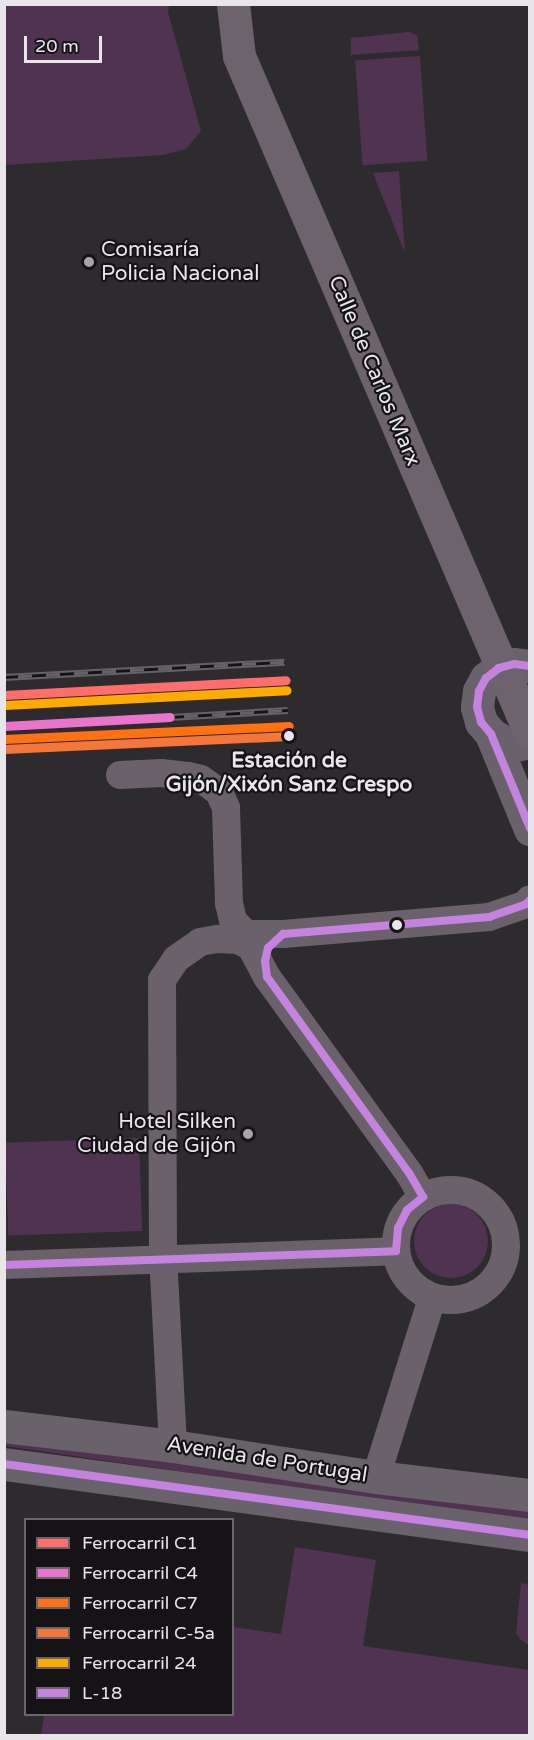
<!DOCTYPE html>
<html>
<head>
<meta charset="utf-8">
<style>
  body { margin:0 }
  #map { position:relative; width:534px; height:1740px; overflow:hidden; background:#2e2b2e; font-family:"Varela Round",sans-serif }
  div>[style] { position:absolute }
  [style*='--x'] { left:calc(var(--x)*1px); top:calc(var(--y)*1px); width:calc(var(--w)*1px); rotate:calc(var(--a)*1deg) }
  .green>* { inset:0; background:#503351; transform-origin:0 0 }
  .round { border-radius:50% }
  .street>* { height:28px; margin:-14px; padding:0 14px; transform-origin:14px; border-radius:14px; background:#6a616a }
  .street>.ring { margin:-14px; padding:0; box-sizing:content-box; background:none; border:28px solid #6a616a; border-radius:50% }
  .secondary>* { height:33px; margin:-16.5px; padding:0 16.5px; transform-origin:16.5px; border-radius:16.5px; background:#6c636c }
  .primary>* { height:33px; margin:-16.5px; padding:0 16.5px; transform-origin:16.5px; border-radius:16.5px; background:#6a626a }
  .rail>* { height:7px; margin-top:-3.5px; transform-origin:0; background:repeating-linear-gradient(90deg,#161316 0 14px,#656165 0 28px); box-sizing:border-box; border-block:2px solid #656165 }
  .secondary-bridge>* { height:33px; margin:-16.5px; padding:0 16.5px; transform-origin:16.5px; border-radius:16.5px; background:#6c636c }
  .bus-1>* { height:8px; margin:-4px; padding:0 4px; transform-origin:4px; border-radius:4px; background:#c483df }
  .rail-1>* { height:9px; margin:-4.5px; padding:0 4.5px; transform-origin:4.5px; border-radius:4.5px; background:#ff6d6d }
  .rail-2>* { height:9px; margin:-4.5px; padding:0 4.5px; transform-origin:4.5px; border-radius:4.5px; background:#e974cb }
  .rail-3>* { height:9px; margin:-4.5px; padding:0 4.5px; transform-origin:4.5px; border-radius:4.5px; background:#ff7113 }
  .rail-4>* { height:9px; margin:-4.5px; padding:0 4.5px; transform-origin:4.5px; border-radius:4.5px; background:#f5763a }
  .rail-5>* { height:9px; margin:-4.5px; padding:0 4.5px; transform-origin:4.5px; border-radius:4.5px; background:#fa0 }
  .dots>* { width:16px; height:16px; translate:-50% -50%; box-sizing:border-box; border:3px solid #161316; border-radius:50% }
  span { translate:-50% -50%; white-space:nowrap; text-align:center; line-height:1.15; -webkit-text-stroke:4.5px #161316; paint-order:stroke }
  .poi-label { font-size:21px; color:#e9e6e9 }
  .left { translate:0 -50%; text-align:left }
  .right { translate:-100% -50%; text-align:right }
  .street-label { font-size:21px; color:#e9e6e9 }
  .stop-label { font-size:21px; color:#e9e6e9; font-weight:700 }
  .frame { position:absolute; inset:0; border:6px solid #e9e6e9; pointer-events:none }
  .legend { position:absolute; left:24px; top:1518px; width:210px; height:198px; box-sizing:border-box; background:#161316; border:2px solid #6a676a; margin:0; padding:8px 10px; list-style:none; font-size:18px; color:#e9e6e9 }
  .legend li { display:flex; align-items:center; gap:12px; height:30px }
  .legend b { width:30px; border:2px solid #6a676a }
  .scale { position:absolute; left:24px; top:36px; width:78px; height:27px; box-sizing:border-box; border:3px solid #e9e6e9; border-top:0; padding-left:8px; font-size:18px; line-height:21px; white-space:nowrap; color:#e9e6e9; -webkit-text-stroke:4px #161316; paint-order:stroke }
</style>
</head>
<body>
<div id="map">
  <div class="green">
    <div style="clip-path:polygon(5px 4px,169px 5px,168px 12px,201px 131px,186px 149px,163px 155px,5px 165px)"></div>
    <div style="clip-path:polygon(409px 32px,417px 35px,419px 50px,351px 55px,351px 38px)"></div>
    <div style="left:420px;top:56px;width:105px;height:65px;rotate:86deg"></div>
    <div style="clip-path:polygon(399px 171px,405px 253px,373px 173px)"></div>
    <div style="left:139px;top:1138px;width:93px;height:134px;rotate:88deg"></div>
    <div class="round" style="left:414px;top:1204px;width:74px;height:74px"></div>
    <div style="clip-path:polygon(4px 1434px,529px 1506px,529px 1522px,5px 1446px)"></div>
    <div style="clip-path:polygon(295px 1547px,376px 1560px,363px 1646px,529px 1670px,529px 1735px,41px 1735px,44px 1715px,232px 1714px,233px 1627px,281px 1634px)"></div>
    <div style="clip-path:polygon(521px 1583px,529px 1585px,529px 1645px,520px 1639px,516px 1633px)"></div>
  </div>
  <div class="street">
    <div style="--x:120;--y:775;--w:41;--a:-2.8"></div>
    <div style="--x:161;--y:773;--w:27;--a:6"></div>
    <div style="--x:188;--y:776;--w:13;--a:13"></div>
    <div style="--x:201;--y:779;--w:22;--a:36"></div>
    <div style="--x:219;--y:792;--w:17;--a:66"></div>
    <div style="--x:226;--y:808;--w:95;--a:88.2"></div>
    <div style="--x:229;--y:903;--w:18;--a:77"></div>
    <div style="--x:233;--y:921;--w:18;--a:45"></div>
    <div style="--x:246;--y:934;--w:37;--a:0"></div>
    <div style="--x:283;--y:934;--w:207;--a:-4.7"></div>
    <div style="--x:489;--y:917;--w:39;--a:-19"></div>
    <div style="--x:526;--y:904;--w:6;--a:-51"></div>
    <div class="ring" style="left:396px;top:1190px;width:82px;height:82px"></div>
    <div style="--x:4;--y:1265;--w:392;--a:-2"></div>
    <div style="--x:173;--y:1446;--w:188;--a:-93"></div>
    <div style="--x:163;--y:1258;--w:278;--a:-90.2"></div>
    <div style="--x:162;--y:980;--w:25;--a:-56"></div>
    <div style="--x:176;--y:959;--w:29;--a:-35"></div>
    <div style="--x:200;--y:942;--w:17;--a:-10"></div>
    <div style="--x:217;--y:939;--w:21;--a:3"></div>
    <div style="--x:238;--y:940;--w:15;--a:28"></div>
    <div style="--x:251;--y:947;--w:34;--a:62"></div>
    <div style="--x:267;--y:977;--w:242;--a:54.1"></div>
    <div style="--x:409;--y:1173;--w:28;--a:60"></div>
    <div style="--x:376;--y:1477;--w:188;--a:-72.6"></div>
  </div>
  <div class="secondary">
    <div style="--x:233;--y:4;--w:52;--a:83.4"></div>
  </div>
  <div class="primary">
    <div style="--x:530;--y:666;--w:16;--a:-173"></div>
    <div style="--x:514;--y:664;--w:16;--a:165"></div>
    <div style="--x:499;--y:668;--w:16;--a:142"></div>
    <div style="--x:486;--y:678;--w:15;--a:118"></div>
    <div style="--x:479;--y:691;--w:16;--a:97"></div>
    <div style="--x:477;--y:707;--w:16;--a:75"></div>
    <div style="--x:481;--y:722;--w:16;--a:50"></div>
    <div style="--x:491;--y:734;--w:15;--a:32"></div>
    <div style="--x:504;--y:742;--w:16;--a:7"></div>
    <div style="--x:520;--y:744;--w:10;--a:-11"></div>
    <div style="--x:491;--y:734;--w:103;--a:67.7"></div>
    <div style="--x:4;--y:1426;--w:170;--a:6.7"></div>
    <div style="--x:173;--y:1446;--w:205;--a:8.7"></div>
    <div style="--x:376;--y:1477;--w:155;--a:6.7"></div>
    <div style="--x:4;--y:1464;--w:531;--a:7.69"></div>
  </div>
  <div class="rail">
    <div style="--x:4;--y:677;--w:281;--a:-3.1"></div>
    <div style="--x:170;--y:717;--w:118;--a:-3.4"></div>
  </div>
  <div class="secondary-bridge">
    <div style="--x:239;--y:56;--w:737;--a:66.74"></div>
  </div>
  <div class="bus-1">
    <div style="--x:530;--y:666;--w:16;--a:-173"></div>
    <div style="--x:514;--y:664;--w:16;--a:165"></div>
    <div style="--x:499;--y:668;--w:16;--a:142"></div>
    <div style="--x:486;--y:678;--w:15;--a:118"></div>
    <div style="--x:479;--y:691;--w:16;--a:97"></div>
    <div style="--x:477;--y:707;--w:16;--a:75"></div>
    <div style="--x:481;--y:722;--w:16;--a:50"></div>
    <div style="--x:491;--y:734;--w:102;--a:67.5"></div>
    <div style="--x:4;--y:1265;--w:392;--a:-2"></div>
    <div style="--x:396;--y:1251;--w:23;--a:-85"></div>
    <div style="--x:398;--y:1228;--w:20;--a:-63"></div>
    <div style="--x:407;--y:1210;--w:21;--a:-39"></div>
    <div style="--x:423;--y:1197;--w:28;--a:-120"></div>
    <div style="--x:409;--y:1173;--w:242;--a:-125.9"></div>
    <div style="--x:267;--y:977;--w:16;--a:-97"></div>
    <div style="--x:265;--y:961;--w:13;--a:-77"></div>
    <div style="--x:268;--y:948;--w:21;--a:-43"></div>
    <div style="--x:283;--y:934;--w:207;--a:-4.7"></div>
    <div style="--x:489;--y:917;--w:39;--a:-19"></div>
    <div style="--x:526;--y:904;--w:6;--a:-45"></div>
    <div style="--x:4;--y:1464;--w:531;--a:7.69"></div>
  </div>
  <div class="rail-1">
    <div style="--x:4;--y:695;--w:282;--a:-3"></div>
  </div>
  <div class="rail-2">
    <div style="--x:4;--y:726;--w:166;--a:-3.1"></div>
  </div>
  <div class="rail-3">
    <div style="--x:4;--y:739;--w:285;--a:-2.6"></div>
  </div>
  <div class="rail-4">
    <div style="--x:4;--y:749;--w:285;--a:-2.6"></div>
  </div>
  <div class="rail-5">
    <div style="--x:5;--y:705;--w:282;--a:-3"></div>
  </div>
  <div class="dots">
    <div style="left:89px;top:262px;background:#a8a5a8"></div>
    <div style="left:289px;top:736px;background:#e9e6e9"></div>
    <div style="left:397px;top:925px;background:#e9e6e9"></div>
    <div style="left:248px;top:1134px;background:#a8a5a8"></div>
  </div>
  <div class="poi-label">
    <span class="left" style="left:101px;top:262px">Comisaría<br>Policia Nacional</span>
    <span class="right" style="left:236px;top:1134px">Hotel Silken<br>Ciudad de Gijón</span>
  </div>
  <div class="street-label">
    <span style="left:374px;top:371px;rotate:67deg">Calle de Carlos Marx</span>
    <span style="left:267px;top:1460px;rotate:9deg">Avenida de Portugal</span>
  </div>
  <div class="stop-label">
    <span style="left:289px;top:773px">Estación de<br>Gijón/Xixón Sanz Crespo</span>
  </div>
  <div class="frame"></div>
  <ul class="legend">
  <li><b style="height:8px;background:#ff6d6d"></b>Ferrocarril C1</li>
  <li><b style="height:8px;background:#e974cb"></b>Ferrocarril C4</li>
  <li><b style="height:8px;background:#ff7113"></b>Ferrocarril C7</li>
  <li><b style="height:8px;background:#f5763a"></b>Ferrocarril C-5a</li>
  <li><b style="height:8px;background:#fa0"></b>Ferrocarril 24</li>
  <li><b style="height:8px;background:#c483df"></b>L-18</li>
  </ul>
  <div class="scale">20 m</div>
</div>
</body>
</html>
